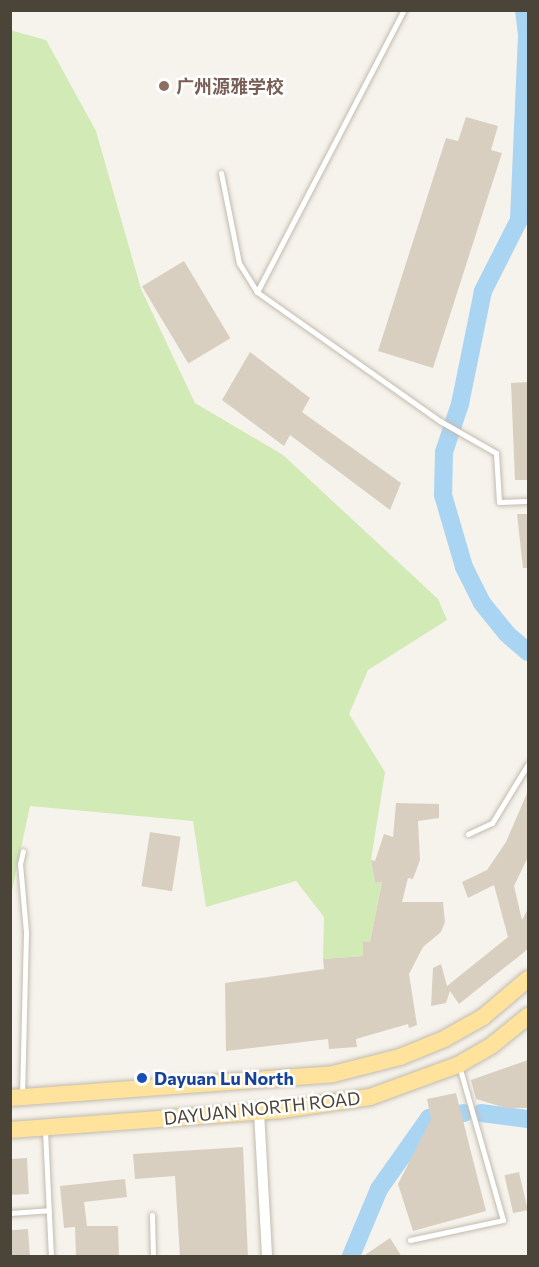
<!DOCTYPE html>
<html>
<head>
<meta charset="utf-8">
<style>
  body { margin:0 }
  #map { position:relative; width:539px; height:1267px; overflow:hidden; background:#f6f3ec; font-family:Commissioner,"Noto Sans SC",sans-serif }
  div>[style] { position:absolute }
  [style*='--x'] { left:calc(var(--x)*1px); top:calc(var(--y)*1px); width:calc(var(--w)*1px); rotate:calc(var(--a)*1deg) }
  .green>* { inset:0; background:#d2eab5 }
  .river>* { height:18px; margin:-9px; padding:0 9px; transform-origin:9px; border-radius:9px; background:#a9d4f2 }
  .building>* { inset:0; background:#d8cfc1; transform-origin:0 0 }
  .roads { filter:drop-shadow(0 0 2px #c2bbae) drop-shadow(0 0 2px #c2bbae) }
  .service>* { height:5px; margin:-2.5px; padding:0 2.5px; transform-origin:2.5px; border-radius:2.5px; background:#fff }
  .minor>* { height:10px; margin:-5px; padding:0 5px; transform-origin:5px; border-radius:5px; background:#fff }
  .primary>* { height:16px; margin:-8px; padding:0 8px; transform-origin:8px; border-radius:8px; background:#ffe39c }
  .dots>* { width:16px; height:16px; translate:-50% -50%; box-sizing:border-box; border:3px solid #fff; border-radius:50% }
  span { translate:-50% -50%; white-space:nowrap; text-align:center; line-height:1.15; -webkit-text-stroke:5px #fff; paint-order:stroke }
  .education-label { font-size:18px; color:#785e54; font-weight:700 }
  .left { translate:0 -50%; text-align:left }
  .transit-label { font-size:18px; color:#164399; font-weight:700 }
  .street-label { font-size:18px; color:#4b4439 }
  .frame { position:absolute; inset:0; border:12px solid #4b4439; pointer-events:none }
</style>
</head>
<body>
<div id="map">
  <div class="green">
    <div style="clip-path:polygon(10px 30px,46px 40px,96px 131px,141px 289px,195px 403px,283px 455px,438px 599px,447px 620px,368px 670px,349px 714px,385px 772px,371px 860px,375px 883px,382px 882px,370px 942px,363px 941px,363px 956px,323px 959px,324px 917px,296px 881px,206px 907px,193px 821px,30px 806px,11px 895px)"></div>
  </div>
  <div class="river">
    <div style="--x:524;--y:10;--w:26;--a:83"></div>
    <div style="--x:527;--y:36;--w:184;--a:92.5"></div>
    <div style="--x:519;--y:220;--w:80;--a:116.9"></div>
    <div style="--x:483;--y:291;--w:115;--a:101.5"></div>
    <div style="--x:460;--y:404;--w:51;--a:108.4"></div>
    <div style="--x:444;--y:452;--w:43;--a:91.3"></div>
    <div style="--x:443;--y:495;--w:75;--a:73.7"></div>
    <div style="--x:464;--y:567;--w:40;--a:63.4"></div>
    <div style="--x:482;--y:603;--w:38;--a:51"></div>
    <div style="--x:506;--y:633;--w:29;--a:41"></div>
    <div style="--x:481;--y:1113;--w:47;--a:7.3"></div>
    <div style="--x:351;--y:1256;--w:73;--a:-67.3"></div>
    <div style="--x:379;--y:1189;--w:87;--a:-54.8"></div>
    <div style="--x:429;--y:1118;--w:35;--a:-8"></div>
  </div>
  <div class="building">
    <div style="clip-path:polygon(466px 117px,498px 126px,491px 150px,502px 153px,433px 368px,378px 351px,446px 138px,458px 141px)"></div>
    <div style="left:184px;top:261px;width:90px;height:49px;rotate:59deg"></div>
    <div style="clip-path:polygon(250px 352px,310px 398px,302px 412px,401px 483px,390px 510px,290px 435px,284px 446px,222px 400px)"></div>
    <div style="clip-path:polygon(528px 382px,528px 480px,515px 480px,511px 383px)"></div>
    <div style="clip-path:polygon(517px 514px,528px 514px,528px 568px,523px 568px)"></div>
    <div style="clip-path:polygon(528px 791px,528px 857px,514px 886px,522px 920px,528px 909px,528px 949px,459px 1004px,450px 991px,446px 1003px,431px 1006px,433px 968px,441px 964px,447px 986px,508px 937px,494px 885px,468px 898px,462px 882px,487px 870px,506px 842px)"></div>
    <div style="clip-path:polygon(396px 803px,439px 804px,439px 818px,418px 821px,420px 860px,413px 879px,408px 878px,402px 902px,443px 902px,445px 922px,441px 932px,423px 947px,409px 974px,417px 1025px,409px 1028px,408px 1024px,356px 1039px,357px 1047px,329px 1049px,328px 1039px,226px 1051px,225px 983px,324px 969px,323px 959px,363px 956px,363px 941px,370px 942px,382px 882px,375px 883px,371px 860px,375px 861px,384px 834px,393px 837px)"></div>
    <div style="left:150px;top:832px;width:31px;height:55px;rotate:9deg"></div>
    <div style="clip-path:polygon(528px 1060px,528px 1108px,506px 1108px,476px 1099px,471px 1080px)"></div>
    <div style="clip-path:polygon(456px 1093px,486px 1211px,413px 1231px,398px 1184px,431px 1119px,427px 1099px)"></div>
    <div style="clip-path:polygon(243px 1147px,248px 1257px,180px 1257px,175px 1176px,135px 1179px,133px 1154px)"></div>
    <div style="left:27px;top:1158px;width:36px;height:17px;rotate:87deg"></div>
    <div style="left:519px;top:1172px;width:39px;height:15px;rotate:77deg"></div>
    <div style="clip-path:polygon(125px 1179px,127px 1197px,84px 1202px,87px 1226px,118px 1226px,119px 1257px,76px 1257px,75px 1227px,64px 1228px,60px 1186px)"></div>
    <div style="left:28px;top:1229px;width:28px;height:18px;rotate:86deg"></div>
    <div style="clip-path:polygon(390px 1238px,402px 1257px,362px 1257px)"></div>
  </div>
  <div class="roads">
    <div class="service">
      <div style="--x:221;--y:173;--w:92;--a:78.7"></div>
      <div style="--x:239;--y:263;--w:34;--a:58"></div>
      <div style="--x:257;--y:292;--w:224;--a:35.2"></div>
      <div style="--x:440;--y:421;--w:64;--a:29.7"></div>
      <div style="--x:496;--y:453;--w:49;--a:86.5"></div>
      <div style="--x:499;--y:502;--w:29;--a:-2"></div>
      <div style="--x:257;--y:292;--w:318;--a:-62.5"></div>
      <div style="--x:468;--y:834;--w:26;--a:-25"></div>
      <div style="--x:492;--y:823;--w:69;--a:-58.6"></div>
      <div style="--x:22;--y:1096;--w:164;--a:-88.6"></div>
      <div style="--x:26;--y:932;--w:68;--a:-95"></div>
      <div style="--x:20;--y:864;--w:13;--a:-77"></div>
      <div style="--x:45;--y:1130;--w:126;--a:87.3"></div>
      <div style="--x:10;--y:1213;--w:39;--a:-4"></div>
      <div style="--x:152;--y:1215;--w:41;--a:88.6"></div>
      <div style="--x:410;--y:1240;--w:95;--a:-12.1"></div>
      <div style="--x:503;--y:1220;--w:160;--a:-105.9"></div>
    </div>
    <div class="minor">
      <div style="--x:259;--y:1112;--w:144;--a:86.8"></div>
    </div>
    <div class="primary">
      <div style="--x:10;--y:1098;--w:324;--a:-4.2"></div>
      <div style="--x:333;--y:1074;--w:69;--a:-14.2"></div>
      <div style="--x:400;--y:1057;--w:48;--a:-22.2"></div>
      <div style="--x:444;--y:1039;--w:45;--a:-29.4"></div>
      <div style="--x:483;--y:1017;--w:59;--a:-40.2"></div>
      <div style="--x:10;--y:1130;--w:272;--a:-4.2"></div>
      <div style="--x:281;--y:1110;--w:90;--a:-8.3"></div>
      <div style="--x:370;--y:1097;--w:94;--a:-20"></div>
      <div style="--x:458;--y:1065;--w:38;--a:-30"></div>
      <div style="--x:491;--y:1046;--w:48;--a:-39"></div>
    </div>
  </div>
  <div class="dots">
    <div style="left:164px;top:86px;background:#8d6e63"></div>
    <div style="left:142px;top:1078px;background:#1a4fb4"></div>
  </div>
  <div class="education-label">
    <span class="left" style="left:176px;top:86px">广州源雅学校</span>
  </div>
  <div class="transit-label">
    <span class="left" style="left:154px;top:1078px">Dayuan Lu North</span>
  </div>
  <div class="street-label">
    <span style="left:262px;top:1108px;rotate:-6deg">DAYUAN NORTH ROAD</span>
  </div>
  <div class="frame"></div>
</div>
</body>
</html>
